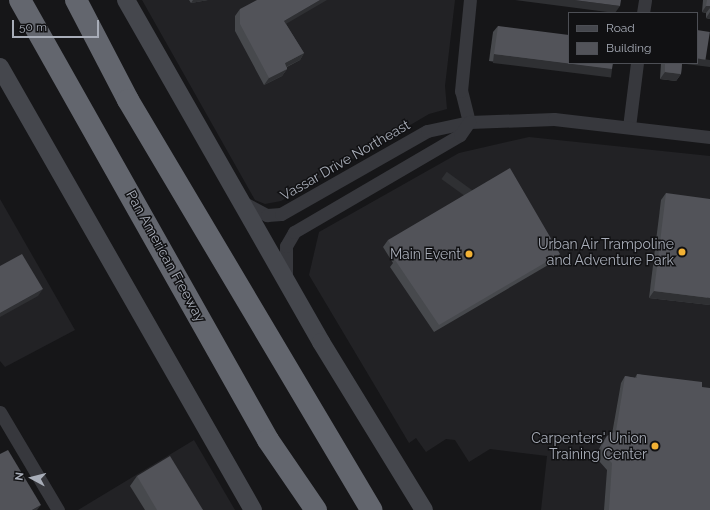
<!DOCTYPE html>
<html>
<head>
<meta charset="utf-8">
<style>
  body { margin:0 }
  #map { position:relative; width:710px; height:510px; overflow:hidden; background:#161618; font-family:Raleway,sans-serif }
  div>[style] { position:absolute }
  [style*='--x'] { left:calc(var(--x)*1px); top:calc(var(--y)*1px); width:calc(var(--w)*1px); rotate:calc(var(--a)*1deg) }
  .built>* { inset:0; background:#222225 }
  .minor>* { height:13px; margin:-6.5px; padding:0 6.5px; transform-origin:6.5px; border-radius:6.5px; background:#37383d }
  .secondary>* { height:18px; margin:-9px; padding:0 9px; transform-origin:9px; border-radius:9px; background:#45474d }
  .motorway>* { height:22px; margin:-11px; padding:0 11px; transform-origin:11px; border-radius:11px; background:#63666e }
  .wall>* { inset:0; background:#47494d }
  .shaded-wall>* { inset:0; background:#2f3033; transform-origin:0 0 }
  .building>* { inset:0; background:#525359; transform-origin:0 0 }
  .dots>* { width:11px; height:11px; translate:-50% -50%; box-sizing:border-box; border:2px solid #111113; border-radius:50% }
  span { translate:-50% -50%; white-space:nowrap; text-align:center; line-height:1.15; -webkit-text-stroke:3px #111113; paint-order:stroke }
  .street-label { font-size:14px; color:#a8adb8 }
  .poi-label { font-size:14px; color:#a8adb8 }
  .right { translate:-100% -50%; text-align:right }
  .legend { position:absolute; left:568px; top:12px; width:130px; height:52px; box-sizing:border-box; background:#111113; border:1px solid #4d4f55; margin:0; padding:5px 7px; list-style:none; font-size:12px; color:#a8adb8 }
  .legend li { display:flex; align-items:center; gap:8px; height:20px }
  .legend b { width:20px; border:1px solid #4d4f55 }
  .north { position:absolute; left:12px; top:458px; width:40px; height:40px; -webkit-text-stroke:3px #111113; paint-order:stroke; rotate:277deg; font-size:11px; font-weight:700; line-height:16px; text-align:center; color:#a8adb8 }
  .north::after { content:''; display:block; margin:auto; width:14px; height:18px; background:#a8adb8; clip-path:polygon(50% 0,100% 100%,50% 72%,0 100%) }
  .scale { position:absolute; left:12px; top:20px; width:87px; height:18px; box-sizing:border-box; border:2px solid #a8adb8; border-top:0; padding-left:5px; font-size:12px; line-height:14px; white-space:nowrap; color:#a8adb8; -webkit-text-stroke:3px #111113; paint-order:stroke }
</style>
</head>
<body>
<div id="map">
  <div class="built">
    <div style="clip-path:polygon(142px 0,455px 0,445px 86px,447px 109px,429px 114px,281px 201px,265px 204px,255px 200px)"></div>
    <div style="clip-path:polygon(529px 137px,710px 156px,710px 510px,541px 510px,547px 456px,490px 449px,469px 462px,455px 440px,446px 439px,426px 452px,416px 438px,409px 443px,309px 275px,319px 232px,459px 153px)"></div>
    <div style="clip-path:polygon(0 199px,75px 330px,5px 367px,0 361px)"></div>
    <div style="clip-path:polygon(194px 440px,235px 510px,78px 510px)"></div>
  </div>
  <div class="minor">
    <div style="--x:643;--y:13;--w:13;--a:-81"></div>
    <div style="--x:469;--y:122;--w:32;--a:-104"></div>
    <div style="--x:461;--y:91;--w:91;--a:-84.4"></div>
    <div style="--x:629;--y:127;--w:64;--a:-82.9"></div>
    <div style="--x:244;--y:203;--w:26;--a:28"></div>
    <div style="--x:267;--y:215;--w:14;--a:-4"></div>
    <div style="--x:281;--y:214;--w:168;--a:-29.6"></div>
    <div style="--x:427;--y:131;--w:43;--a:-12.1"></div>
    <div style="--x:469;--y:122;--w:85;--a:-2"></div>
    <div style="--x:554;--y:119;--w:157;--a:6.6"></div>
    <div style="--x:286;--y:278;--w:32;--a:-90"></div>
    <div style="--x:286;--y:246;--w:16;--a:-60"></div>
    <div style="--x:294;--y:232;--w:192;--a:-30.3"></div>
    <div style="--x:460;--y:135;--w:16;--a:-55"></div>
    <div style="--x:0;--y:412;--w:114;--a:59.4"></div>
  </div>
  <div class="secondary">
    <div style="--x:126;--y:0;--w:394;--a:60.3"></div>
    <div style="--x:321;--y:342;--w:197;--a:58.5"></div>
    <div style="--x:0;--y:67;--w:510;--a:60.27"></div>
  </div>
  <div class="motorway">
    <div style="--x:20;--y:0;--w:505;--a:60.59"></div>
    <div style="--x:268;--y:440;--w:85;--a:55.6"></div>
    <div style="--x:76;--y:0;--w:113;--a:62.5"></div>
    <div style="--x:128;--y:100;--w:477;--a:59.3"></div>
  </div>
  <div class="wall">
    <div style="clip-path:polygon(189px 0,208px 0,191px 3px)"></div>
    <div style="clip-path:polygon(703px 0,710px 0,710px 19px,706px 18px,706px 13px,702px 12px)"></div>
    <div style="clip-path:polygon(240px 9px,286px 24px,304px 53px,300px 60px,287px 67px,287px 69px,282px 76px,264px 85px,235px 31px,235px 16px)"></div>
    <div style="clip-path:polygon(498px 26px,612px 69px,607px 76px,489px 61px,493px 32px)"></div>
    <div style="clip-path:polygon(661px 63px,697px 63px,682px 64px,681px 74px,676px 81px,660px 79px)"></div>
    <div style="clip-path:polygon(666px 193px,710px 305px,649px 298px,661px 200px)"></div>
    <div style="clip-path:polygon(388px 240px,560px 254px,555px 261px,434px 332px,390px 267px,393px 263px,383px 247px)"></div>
    <div style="clip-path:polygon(637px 374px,702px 387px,710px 510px,604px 510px,607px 470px,599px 461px,597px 453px,602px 443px,607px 436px,612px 434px,621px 383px,625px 376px,635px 378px)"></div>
    <div style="clip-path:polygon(137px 476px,203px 510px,145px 510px,130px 486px)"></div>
  </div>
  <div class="shaded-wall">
    <div style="clip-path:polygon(193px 0,208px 0,191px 3px)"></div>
    <div style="clip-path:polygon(320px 0,327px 0,279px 28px,284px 21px)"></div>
    <div style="clip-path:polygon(515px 0,574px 0,620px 6px,615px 13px)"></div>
    <div style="clip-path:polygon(706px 6px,710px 6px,710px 8px,706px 13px,702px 12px)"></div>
    <div style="clip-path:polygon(710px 12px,710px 19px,706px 18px)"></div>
    <div style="clip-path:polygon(304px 53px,300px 60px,280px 70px,285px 63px)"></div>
    <div style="left:494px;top:54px;width:119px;height:9px;rotate:7deg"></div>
    <div style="clip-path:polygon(697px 58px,710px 60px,710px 67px,678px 63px,697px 63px)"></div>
    <div style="clip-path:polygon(287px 69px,282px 76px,264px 85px,269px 78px)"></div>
    <div style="clip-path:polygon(665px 72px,681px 74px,676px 81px,660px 79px)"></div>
    <div style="left:560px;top:254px;width:9px;height:140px;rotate:126deg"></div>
    <div style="clip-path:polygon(43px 289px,38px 296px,0 317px,0 313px)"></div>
    <div style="clip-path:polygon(654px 291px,710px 298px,710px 305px,649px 298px)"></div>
    <div style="clip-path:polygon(41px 505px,37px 510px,32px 510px)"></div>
  </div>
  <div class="building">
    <div style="clip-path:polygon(257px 0,320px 0,284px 21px,304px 53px,285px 63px,287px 69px,269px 78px,240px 24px,240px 9px)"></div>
    <div style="clip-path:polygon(574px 0,621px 0,620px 6px)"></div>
    <div style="clip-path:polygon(707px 0,710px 0,710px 6px,706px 6px)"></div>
    <div style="clip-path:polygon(498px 26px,569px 35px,569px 63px,613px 63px,612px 69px,494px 54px)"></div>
    <div style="left:697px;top:30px;width:13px;height:28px;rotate:9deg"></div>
    <div style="clip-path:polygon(665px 63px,682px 63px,681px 74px,665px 72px)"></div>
    <div style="clip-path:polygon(510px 168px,560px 254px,439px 325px,395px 260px,398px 258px,388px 240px)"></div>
    <div style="clip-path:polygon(666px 193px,710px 199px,710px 298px,654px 291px)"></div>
    <div style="clip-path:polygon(22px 254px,43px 289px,0 313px,0 266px)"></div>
    <div style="clip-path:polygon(637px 374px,702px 382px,702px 387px,710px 388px,710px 510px,609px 510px,612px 463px,603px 454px,602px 446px,607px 436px,616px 431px,625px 376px,637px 378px)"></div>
    <div style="clip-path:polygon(8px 450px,41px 505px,32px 510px,0 510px,0 454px)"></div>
    <div style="clip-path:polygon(170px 456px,203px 510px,157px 510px,137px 476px)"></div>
  </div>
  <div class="dots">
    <div style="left:682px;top:252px;background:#f2b134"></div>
    <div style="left:469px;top:254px;background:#f2b134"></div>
    <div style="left:655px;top:446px;background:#f2b134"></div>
  </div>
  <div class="street-label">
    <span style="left:345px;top:160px;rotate:-30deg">Vassar Drive Northeast</span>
    <span style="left:166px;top:256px;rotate:61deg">Pan American Freeway</span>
  </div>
  <div class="poi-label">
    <span class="right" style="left:674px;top:252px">Urban Air Trampoline<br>and Adventure Park</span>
    <span class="right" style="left:461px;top:254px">Main Event</span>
    <span class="right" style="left:647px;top:446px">Carpenters' Union<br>Training Center</span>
  </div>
  <ul class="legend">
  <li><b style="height:5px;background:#45474d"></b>Road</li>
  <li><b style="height:11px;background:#525359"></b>Building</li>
  </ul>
  <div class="north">N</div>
  <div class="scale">50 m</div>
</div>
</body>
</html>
